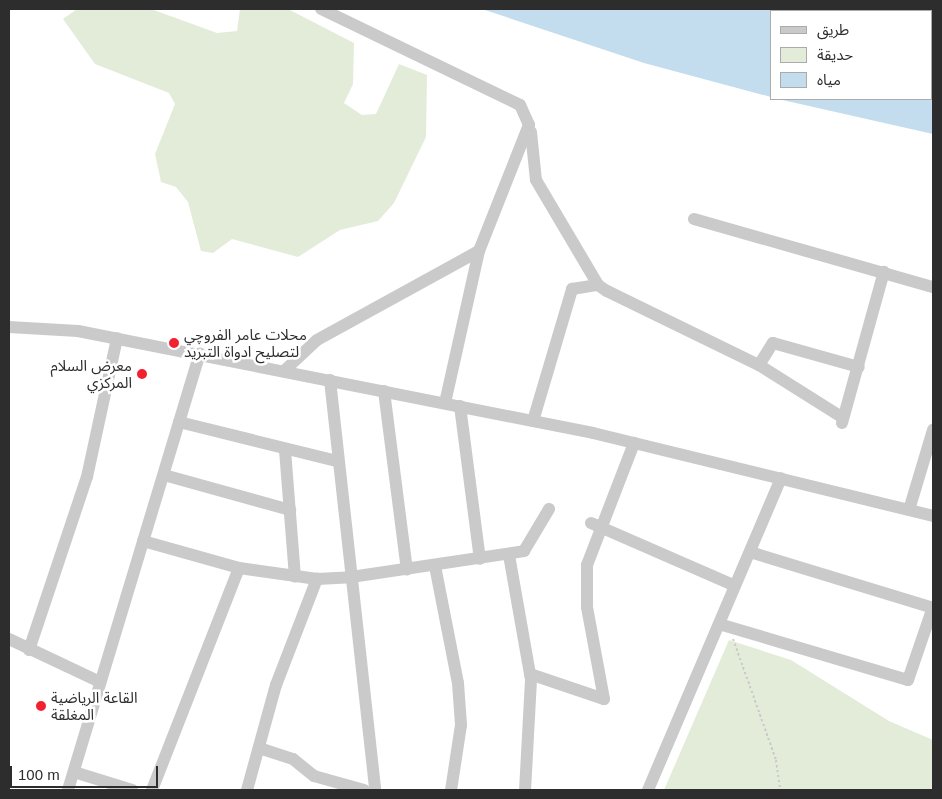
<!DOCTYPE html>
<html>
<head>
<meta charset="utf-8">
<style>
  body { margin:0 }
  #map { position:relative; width:942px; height:799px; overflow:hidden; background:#fff; font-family:Helvetica,"Noto Sans Arabic",sans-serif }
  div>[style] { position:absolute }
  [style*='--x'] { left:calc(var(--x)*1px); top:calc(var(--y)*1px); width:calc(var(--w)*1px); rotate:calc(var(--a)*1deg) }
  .green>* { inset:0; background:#e3ecd9 }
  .water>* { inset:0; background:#c3ddee }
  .path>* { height:2px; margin-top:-1px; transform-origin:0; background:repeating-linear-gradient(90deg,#cacaca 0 2.5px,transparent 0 5px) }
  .minor>* { height:12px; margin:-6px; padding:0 6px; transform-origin:6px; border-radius:6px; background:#cacaca }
  .dots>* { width:14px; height:14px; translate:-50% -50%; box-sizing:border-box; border:2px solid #fff; border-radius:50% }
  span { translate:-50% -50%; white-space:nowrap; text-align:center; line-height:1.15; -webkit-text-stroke:5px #fff; paint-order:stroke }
  .poi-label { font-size:15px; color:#2d2d2d }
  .left { translate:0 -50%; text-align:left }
  .right { translate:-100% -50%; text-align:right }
  .frame { position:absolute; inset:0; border:10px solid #2d2d2d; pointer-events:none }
  .legend { position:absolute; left:770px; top:10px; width:162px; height:90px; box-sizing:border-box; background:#fff; border:1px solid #ababab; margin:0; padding:6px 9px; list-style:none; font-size:15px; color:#2d2d2d }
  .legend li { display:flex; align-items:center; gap:10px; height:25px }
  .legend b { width:25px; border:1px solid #ababab }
  .scale { position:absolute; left:10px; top:766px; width:148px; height:22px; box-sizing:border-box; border:2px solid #2d2d2d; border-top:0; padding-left:6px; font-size:15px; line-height:18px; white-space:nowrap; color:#2d2d2d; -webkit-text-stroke:4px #fff; paint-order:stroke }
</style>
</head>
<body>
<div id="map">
  <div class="green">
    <div style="clip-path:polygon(77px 9px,151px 9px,217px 33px,237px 31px,240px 9px,288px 9px,354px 43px,353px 84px,344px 103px,362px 115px,376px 114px,399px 64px,427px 75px,426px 137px,394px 203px,378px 221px,340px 230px,298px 257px,232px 239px,213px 253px,201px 251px,188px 202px,176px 187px,161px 182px,155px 154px,175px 104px,169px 93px,95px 64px,63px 19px)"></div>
    <div style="clip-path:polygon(729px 640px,791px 660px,889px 721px,933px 740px,933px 790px,664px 790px)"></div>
  </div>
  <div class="water">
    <div style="clip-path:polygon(482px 9px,933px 9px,933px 134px,778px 99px,931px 99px,931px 11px,771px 11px,771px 97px,644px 63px)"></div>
  </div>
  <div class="path">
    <div style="--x:733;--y:639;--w:128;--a:70.4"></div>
    <div style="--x:776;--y:760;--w:30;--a:82"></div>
  </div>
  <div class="minor">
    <div style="--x:531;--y:132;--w:48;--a:84.1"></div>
    <div style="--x:536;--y:180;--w:122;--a:59.4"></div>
    <div style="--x:598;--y:285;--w:11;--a:34"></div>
    <div style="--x:607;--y:291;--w:169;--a:26"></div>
    <div style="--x:759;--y:365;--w:26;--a:-58"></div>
    <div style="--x:773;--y:343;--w:89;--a:15.6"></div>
    <div style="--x:694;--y:219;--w:248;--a:15.9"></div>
    <div style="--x:9;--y:327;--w:69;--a:3.3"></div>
    <div style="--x:78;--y:331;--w:525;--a:11.2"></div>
    <div style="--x:593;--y:433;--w:350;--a:13.7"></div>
    <div style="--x:759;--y:365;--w:99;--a:32.2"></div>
    <div style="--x:284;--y:371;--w:45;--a:-43.2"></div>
    <div style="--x:317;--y:340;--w:185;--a:-28.8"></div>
    <div style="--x:479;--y:251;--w:136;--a:-68.4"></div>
    <div style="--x:529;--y:125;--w:22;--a:-114"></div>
    <div style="--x:520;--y:105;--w:221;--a:-154.2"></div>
    <div style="--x:330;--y:380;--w:412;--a:83.7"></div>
    <div style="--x:384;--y:391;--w:180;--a:82.7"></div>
    <div style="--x:445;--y:403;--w:156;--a:-77.4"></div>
    <div style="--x:460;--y:406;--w:154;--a:82.6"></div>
    <div style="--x:533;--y:421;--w:138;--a:-73.5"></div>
    <div style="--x:572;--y:289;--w:26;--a:-9"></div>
    <div style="--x:179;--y:422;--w:163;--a:13.9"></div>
    <div style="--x:842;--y:423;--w:157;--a:-74.5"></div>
    <div style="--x:285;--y:450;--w:127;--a:85.5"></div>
    <div style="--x:164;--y:475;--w:131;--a:15.5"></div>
    <div style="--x:909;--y:510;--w:84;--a:-73.3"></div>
    <div style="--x:591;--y:523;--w:157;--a:23.6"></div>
    <div style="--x:143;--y:541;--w:100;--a:15.7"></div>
    <div style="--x:239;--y:568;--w:79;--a:8"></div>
    <div style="--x:317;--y:579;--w:34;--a:-3"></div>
    <div style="--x:351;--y:577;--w:175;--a:-8.5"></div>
    <div style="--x:524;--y:551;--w:49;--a:-59.2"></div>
    <div style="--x:750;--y:552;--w:191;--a:17"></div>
    <div style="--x:509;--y:555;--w:127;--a:80"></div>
    <div style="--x:531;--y:680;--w:110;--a:93.1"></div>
    <div style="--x:435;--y:566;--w:119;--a:78.9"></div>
    <div style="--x:458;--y:683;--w:42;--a:85.9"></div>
    <div style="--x:461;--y:725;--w:66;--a:98.7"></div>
    <div style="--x:719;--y:624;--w:197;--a:16.5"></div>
    <div style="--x:908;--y:680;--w:77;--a:-71.1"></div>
    <div style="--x:9;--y:639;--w:101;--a:25.3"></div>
    <div style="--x:29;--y:650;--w:182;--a:-71.5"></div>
    <div style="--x:87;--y:477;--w:142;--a:-77.8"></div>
    <div style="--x:530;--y:674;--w:78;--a:18.7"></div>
    <div style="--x:604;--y:699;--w:94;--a:-100.5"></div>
    <div style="--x:587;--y:607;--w:42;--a:-90"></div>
    <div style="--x:587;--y:565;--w:131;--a:-68.9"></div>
    <div style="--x:259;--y:748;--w:36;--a:18"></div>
    <div style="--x:293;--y:759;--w:27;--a:39"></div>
    <div style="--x:314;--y:776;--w:52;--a:15.6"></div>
    <div style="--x:74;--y:772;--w:61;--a:17.2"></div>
    <div style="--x:68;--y:790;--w:456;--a:-73.2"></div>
    <div style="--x:152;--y:790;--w:238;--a:-68.6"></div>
    <div style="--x:247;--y:790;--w:109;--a:-74.6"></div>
    <div style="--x:276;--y:685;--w:114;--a:-68.9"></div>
    <div style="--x:648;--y:790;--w:339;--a:-66.9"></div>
  </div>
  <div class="dots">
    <div style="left:174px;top:343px;background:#f3202e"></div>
    <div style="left:142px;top:374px;background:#f3202e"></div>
    <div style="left:41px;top:706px;background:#f3202e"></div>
  </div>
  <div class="poi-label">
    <span class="left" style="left:184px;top:343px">محلات عامر الفروچي<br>لتصليح ادواة التبريد</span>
    <span class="right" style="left:132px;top:374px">معرض السلام<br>المركزي</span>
    <span class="left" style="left:51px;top:706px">القاعة الرياضية<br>المغلقة</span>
  </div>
  <div class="frame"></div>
  <ul class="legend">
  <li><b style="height:6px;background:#cacaca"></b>طريق</li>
  <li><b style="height:14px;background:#e3ecd9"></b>حديقة</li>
  <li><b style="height:14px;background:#c3ddee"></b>مياه</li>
  </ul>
  <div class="scale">100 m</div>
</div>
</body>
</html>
